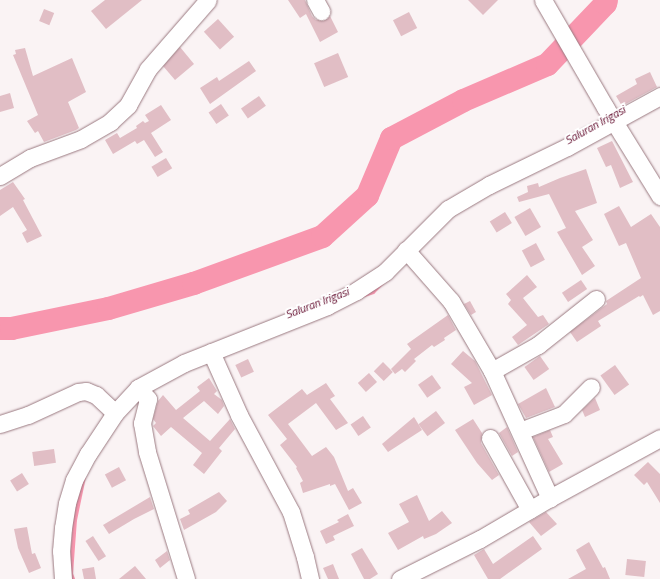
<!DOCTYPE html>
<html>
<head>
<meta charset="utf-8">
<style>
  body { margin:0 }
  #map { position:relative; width:660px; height:579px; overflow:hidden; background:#faf3f4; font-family:"Titillium Web",sans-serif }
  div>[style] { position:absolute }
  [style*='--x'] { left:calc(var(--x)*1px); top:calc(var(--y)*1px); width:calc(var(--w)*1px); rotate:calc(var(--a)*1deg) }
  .stream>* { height:4px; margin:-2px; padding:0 2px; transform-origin:2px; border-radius:2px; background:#f896ae }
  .river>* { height:23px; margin:-11.5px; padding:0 11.5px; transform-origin:11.5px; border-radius:11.5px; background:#f896ae }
  .building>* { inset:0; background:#e1bec5; transform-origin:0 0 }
  .roads { filter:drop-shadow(0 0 1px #9a7980) drop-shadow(0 0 1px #9a7980) }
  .minor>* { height:17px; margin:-8.5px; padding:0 8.5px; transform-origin:8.5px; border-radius:8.5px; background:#fff }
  span { translate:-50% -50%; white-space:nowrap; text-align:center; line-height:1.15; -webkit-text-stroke:4px #fff; paint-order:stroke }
  .water-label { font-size:12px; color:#620c2d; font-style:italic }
</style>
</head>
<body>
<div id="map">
  <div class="stream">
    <div style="--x:361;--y:296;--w:13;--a:-18"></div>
    <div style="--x:373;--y:292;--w:13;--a:-45"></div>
    <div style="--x:73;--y:579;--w:5;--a:-112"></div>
    <div style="--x:71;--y:574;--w:54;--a:-85.8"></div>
    <div style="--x:75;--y:520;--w:44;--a:-78.2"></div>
  </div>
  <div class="river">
    <div style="--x:0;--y:328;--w:11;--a:0"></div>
    <div style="--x:11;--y:328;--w:99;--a:-11.7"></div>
    <div style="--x:108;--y:308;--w:89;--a:-16.4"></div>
    <div style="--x:193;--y:283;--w:137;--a:-20"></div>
    <div style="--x:322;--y:236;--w:61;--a:-42.3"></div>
    <div style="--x:367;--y:195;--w:62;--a:-67.2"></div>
    <div style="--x:391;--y:138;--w:81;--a:-27.8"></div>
    <div style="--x:463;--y:100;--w:91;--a:-23.2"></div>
    <div style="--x:547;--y:64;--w:84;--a:-46.4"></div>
    <div style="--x:605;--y:3;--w:3;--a:-72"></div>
  </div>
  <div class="building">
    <div style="clip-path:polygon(105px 0,142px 0,106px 29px,91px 11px)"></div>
    <div style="clip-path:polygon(288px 0,305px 0,312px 16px,316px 20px,325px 20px,330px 16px,338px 32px,320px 42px,306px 14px,300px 18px)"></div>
    <div style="clip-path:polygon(468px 0,498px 0,483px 15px)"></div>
    <div style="left:44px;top:9px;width:11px;height:13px;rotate:22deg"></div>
    <div style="left:409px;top:12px;width:18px;height:18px;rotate:63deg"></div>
    <div style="left:218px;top:19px;width:24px;height:19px;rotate:48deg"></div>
    <div style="clip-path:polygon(180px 47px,194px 64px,175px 80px,163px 66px)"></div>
    <div style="clip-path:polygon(25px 48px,33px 76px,72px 58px,86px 92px,68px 102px,79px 128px,76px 130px,44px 142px,38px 131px,35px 133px,27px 121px,38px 115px,13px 55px,16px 54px,15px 50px)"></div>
    <div style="left:338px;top:53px;width:26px;height:26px;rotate:67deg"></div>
    <div style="clip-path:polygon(249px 61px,256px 71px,210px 104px,200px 88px,217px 77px,219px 81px)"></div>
    <div style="clip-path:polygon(650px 72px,657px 87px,622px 106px,616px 96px,637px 84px,635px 79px)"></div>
    <div style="clip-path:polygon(10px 93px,14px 108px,0 112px,0 96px)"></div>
    <div style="left:259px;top:96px;width:12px;height:22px;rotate:55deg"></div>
    <div style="left:221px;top:104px;width:14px;height:15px;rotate:56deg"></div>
    <div style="clip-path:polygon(161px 105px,171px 120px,151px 133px,163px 152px,155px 157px,144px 140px,137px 144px,135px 141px,113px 154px,105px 140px,117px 133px,120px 138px,137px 128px,136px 126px,143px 121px,145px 123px,149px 121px,145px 115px)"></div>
    <div style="clip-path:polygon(612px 141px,633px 182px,620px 188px,611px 165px,606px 167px,597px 148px)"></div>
    <div style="left:166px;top:158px;width:12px;height:17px;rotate:59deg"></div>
    <div style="clip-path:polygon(586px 169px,597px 203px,575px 211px,593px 240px,582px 247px,595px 266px,582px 275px,557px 232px,566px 228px,549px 194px,519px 202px,517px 197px,528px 192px,527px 186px,538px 183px,539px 187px,560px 178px)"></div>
    <div style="clip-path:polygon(13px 182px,25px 199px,23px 200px,42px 236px,27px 243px,22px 233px,27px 230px,13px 207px,0 216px,0 190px)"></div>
    <div style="clip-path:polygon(619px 206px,631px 227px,651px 214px,660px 227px,660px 311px,653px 315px,643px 295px,640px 297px,639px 296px,598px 321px,601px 326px,577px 342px,570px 332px,607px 304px,606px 301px,641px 278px,626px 243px,619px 246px,604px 214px)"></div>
    <div style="left:530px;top:208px;width:22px;height:18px;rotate:60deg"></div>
    <div style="left:505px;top:212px;width:13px;height:18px;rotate:58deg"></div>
    <div style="left:536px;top:243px;width:19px;height:16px;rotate:62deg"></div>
    <div style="clip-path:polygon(527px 275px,537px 287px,523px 298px,538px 317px,543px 315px,549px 324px,518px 345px,512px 337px,527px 325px,508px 304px,511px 300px,506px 294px)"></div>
    <div style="left:581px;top:280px;width:11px;height:23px;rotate:56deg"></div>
    <div style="clip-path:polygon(470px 301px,476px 312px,471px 315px,464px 304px)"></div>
    <div style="clip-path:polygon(448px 315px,456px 330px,444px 338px,445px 340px,434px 347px,432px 345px,414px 359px,416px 361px,405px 372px,402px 369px,395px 374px,391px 369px,411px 349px,407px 344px)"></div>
    <div style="clip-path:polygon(463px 351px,475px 361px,492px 395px,474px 405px,464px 387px,472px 383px,451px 364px)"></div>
    <div style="left:540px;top:356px;width:16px;height:19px;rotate:55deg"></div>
    <div style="left:248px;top:359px;width:14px;height:14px;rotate:65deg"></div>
    <div style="left:383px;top:362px;width:14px;height:13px;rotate:45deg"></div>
    <div style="left:615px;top:365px;width:24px;height:18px;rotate:54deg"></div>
    <div style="left:369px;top:373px;width:12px;height:15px;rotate:48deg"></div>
    <div style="left:432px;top:375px;width:16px;height:17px;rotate:55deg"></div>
    <div style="clip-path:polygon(209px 378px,217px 391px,214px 394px,222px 400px,224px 406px,218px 414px,204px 401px,183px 418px,210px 441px,230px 419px,235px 429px,219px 448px,222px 451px,204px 474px,193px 465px,202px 453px,171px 427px,161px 436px,153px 426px,156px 423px,153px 419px,158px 401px,163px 395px,176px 410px,200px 391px,197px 387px)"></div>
    <div style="clip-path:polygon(326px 383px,335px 396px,330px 399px,348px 423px,336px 430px,316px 403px,288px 424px,312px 456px,326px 447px,334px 457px,348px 491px,353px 488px,362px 503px,349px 510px,335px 484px,330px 486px,330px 484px,303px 493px,300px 483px,303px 481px,296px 468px,297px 467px,280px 445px,287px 439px,268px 415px,302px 389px,307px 395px)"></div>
    <div style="clip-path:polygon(546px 388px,555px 407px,526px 418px,518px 404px)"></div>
    <div style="clip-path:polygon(595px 398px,600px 410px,585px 417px,582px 410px)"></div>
    <div style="left:436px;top:411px;width:15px;height:22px;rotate:53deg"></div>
    <div style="left:363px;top:416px;width:14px;height:15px;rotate:56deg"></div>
    <div style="clip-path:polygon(414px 417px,422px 430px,388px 452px,382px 444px)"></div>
    <div style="clip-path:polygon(473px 419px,482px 433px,481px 443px,499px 475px,492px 480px,477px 463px,455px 430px)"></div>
    <div style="clip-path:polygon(507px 427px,518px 452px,512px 456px,499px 433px)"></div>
    <div style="clip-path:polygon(550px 430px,553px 437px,548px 439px,563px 464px,549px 472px,533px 437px)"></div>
    <div style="left:54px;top:449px;width:14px;height:22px;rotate:82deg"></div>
    <div style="clip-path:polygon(648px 462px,660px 474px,660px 503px,647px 482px,644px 485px,634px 475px)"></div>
    <div style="left:119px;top:467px;width:15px;height:16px;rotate:62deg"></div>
    <div style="left:22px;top:473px;width:13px;height:14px;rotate:58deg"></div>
    <div style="clip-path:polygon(219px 492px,227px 501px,216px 512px,184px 530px,180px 519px,190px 514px,188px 510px)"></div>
    <div style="clip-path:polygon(417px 495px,429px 521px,442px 511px,452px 523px,436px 534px,424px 539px,423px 536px,398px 550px,388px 533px,409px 522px,399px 504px)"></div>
    <div style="clip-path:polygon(150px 497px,154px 509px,134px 519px,109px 534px,103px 525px)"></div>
    <div style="clip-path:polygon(546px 512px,557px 524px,541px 536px,529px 522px)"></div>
    <div style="clip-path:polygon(348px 514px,354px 526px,333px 536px,335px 540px,326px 544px,320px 531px,339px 522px,337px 520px)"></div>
    <div style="clip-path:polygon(27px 527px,32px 554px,35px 553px,41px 568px,29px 573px,18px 548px,14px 529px)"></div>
    <div style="left:93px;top:536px;width:24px;height:9px;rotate:57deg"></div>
    <div style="clip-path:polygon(533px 536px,542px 549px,500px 579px,488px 579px,474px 555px,484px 549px,493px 564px)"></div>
    <div style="clip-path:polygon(589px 542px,603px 568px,605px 567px,610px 579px,568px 579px,586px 569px,576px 550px)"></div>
    <div style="clip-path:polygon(362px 548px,378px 574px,370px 579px,364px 579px,351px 554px)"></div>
    <div style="clip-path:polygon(167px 551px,170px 560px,160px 568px,155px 560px)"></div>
    <div style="left:627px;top:559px;width:19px;height:16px;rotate:6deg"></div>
    <div style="clip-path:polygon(333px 564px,339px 579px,328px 579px,323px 568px)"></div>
    <div style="clip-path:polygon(135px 566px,146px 579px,119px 579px)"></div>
    <div style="clip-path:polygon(94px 567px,96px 579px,84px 579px,82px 569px)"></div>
  </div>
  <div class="roads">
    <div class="minor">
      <div style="--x:315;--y:0;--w:13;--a:61"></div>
      <div style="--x:543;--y:0;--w:124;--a:59.9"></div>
      <div style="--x:605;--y:107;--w:105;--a:58.3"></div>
      <div style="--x:0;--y:176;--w:35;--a:-31"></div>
      <div style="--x:30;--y:158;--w:54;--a:-20.4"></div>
      <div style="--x:81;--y:139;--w:34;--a:-30"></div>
      <div style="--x:110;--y:122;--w:25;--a:-43"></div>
      <div style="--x:128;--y:105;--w:41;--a:-60.9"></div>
      <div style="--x:148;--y:69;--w:91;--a:-49"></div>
      <div style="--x:406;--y:250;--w:68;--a:48.6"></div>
      <div style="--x:451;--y:301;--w:81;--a:59.6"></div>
      <div style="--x:492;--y:371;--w:140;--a:65.5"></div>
      <div style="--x:211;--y:352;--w:69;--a:66"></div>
      <div style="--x:239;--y:415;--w:110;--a:61.8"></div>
      <div style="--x:291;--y:512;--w:47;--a:72.7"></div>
      <div style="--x:305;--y:557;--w:23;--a:77"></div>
      <div style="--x:492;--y:371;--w:53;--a:-29.5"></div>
      <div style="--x:538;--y:345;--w:74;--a:-38.4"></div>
      <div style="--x:138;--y:388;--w:15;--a:48"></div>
      <div style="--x:148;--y:399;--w:25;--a:104"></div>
      <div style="--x:142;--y:423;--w:29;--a:80"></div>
      <div style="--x:147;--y:452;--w:133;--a:72.9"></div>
      <div style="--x:0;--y:424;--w:29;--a:-18"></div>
      <div style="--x:28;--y:415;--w:55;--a:-24.7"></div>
      <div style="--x:78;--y:392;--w:8;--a:-7"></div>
      <div style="--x:86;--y:391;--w:11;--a:22"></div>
      <div style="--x:96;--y:395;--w:26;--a:43"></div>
      <div style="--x:520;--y:431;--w:47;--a:-21.1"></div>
      <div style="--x:564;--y:414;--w:38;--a:-45"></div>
      <div style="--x:490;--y:438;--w:82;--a:60.9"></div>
      <div style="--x:63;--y:579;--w:28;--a:-94"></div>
      <div style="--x:61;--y:551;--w:23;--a:-85"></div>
      <div style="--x:63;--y:528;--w:25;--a:-81"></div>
      <div style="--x:67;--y:503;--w:24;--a:-73"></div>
      <div style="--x:74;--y:480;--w:30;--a:-62"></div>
      <div style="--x:88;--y:454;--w:49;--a:-56.6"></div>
      <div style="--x:115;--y:413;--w:34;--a:-47"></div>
      <div style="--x:138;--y:388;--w:52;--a:-28.5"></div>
      <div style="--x:184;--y:363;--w:154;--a:-21.7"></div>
      <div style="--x:327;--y:306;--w:33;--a:-27"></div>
      <div style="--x:356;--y:291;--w:35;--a:-33"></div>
      <div style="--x:385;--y:272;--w:89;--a:-45"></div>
      <div style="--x:448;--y:209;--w:48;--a:-30.3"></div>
      <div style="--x:489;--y:185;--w:87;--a:-26"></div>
      <div style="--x:567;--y:147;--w:106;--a:-28.7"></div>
      <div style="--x:400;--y:579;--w:89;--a:-26.6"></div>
      <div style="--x:480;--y:539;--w:81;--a:-30.4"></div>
      <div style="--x:550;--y:498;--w:125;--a:-28.6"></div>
    </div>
  </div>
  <div class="water-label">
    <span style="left:595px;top:125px;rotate:-29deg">Saluran Irigasi</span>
    <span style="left:317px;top:303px;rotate:-21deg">Saluran Irigasi</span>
  </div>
</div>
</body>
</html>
